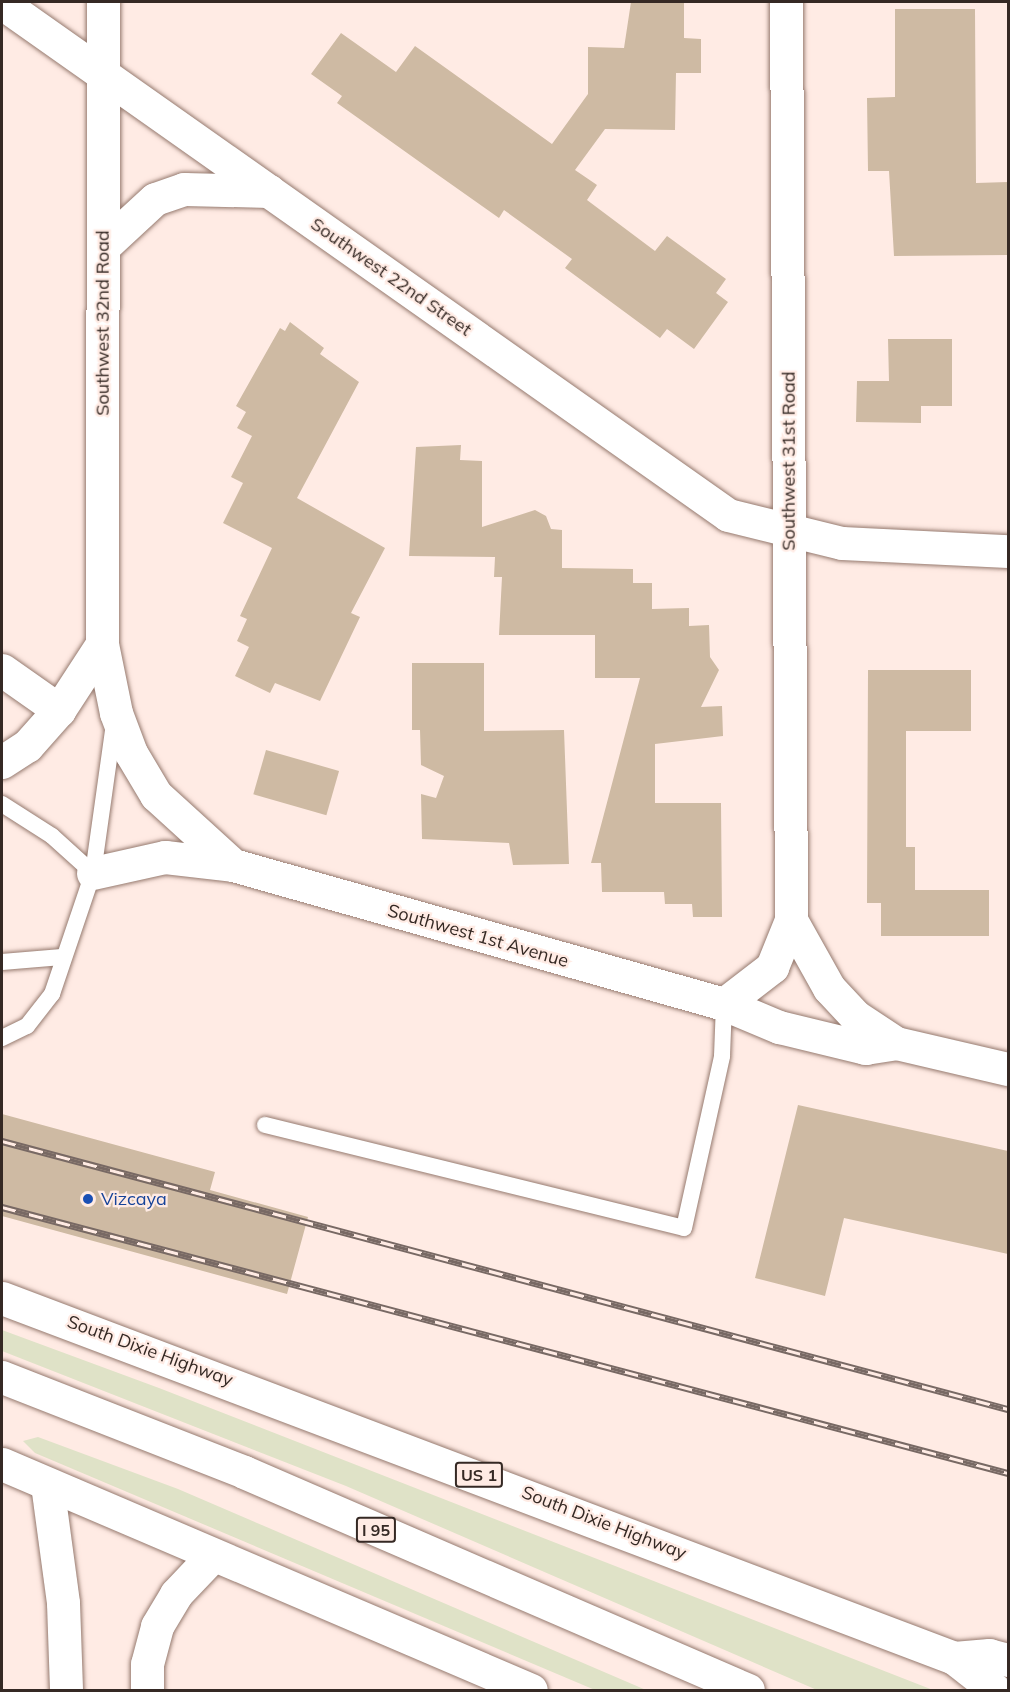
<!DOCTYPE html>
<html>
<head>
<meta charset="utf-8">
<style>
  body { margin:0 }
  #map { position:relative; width:1010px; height:1692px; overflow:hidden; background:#ffebe4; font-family:Mulish,sans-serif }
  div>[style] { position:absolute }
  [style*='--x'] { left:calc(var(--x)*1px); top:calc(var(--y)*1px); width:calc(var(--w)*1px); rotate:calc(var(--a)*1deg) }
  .green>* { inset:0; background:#dfe2c7 }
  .building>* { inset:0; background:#cebaa3; transform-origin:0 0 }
  .roads { filter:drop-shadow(0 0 2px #967a6f) drop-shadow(0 0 2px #967a6f) }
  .lane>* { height:16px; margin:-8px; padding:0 8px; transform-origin:8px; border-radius:8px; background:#fff }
  .street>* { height:33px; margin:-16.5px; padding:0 16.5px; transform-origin:16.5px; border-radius:16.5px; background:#fff }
  .primary>* { height:33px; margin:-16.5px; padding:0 16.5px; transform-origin:16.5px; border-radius:16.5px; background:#fff }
  .highway>* { height:33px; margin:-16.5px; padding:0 16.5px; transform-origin:16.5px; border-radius:16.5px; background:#fff }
  .rail>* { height:7px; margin-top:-3.5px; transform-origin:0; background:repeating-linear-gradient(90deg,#ffebe4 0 14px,#786964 0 28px); box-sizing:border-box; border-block:2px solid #786964 }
  .dots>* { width:16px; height:16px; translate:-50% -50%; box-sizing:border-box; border:3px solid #ffebe4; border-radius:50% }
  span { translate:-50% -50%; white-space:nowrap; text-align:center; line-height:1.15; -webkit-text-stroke:4.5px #ffebe4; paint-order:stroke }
  .shield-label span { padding:2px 4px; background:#ffebe4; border:2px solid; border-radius:4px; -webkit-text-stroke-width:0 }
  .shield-label { font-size:16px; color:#352924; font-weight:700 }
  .street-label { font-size:18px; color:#352924 }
  .transit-label { font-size:18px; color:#164399 }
  .left { translate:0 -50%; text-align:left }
  .frame { position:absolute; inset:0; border:3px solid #352924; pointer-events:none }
</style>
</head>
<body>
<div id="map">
  <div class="green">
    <div style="clip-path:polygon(2px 1330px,159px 1388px,933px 1690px,817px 1690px,346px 1486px,2px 1351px)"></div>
    <div style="clip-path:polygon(38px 1437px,178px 1489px,646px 1690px,595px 1690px,35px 1453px,23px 1441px)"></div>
  </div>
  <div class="building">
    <div style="clip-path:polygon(631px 2px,684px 2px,684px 38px,701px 39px,701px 73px,676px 73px,675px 130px,605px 129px,575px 170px,597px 185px,587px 200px,655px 251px,667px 236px,726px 279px,716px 293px,728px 302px,694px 349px,667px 329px,660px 338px,565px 268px,572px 259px,504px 210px,499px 218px,431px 170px,337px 103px,342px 96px,311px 74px,341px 33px,396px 72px,415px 46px,552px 144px,588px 94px,588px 47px,624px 48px)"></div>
    <div style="clip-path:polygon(895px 9px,975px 9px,976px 183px,1008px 182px,1008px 255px,894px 256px,889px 171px,868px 171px,867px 98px,895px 97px)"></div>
    <div style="clip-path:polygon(290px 322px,324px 348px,320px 354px,359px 382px,297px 498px,385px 548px,351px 613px,360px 617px,320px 701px,275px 683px,270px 693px,235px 676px,249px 647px,237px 641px,247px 619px,240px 616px,272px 548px,223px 523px,243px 483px,231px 477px,252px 436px,237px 428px,246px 412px,236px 406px,280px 328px,285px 331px)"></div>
    <div style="clip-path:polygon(888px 339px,952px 339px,952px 406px,921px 406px,921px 423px,856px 422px,857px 381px,889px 381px)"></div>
    <div style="clip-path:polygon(461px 445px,460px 460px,482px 461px,482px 527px,535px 510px,546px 516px,551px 529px,562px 530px,562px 568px,633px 569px,633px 583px,652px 583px,652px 609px,689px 608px,689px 626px,709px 625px,710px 657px,719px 670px,701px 707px,722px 706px,723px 736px,655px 744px,655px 803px,721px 803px,722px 917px,693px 917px,692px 904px,665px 904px,664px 892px,602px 892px,601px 863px,591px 863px,640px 678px,595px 678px,595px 635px,499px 635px,502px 577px,494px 577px,495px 557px,409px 556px,416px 447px)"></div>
    <div style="clip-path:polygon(412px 663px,484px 663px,484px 731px,564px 730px,569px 864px,513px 865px,509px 843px,422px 839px,421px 794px,436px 798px,444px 776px,421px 765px,420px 730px,412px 730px)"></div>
    <div style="clip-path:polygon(868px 670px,971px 670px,971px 731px,906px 731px,906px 847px,915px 847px,915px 890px,989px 890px,989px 936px,881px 936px,881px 903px,867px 903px)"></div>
    <div style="left:266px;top:750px;width:76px;height:46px;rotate:16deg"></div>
    <div style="clip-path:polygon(798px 1105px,1008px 1151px,1008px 1254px,844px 1218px,825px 1296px,755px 1278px)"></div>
    <div style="clip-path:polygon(2px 1114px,215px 1172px,210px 1190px,308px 1217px,287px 1294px,2px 1216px)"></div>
  </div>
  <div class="roads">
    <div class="lane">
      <div style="--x:2;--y:804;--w:59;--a:32.6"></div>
      <div style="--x:52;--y:836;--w:55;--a:42.1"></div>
      <div style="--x:2;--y:962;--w:60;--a:-4.8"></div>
      <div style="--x:2;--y:1038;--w:28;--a:-26"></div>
      <div style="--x:27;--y:1026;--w:41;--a:-52"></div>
      <div style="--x:52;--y:994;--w:128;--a:-71.3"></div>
      <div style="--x:93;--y:873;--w:151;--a:-82"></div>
      <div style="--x:265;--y:1125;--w:431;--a:13.8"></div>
      <div style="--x:684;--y:1228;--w:176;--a:-77.5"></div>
      <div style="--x:722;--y:1056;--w:52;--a:-87.8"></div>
    </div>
    <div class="street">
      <div style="--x:103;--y:2;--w:642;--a:90.09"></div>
      <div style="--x:102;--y:644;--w:70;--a:78.5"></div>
      <div style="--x:116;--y:713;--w:43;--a:69.4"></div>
      <div style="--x:131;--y:753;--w:49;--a:59.2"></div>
      <div style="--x:156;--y:795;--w:104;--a:42.3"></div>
      <div style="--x:2;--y:3;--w:888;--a:35.19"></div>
      <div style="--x:728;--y:515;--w:117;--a:13.8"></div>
      <div style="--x:842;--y:543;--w:166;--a:2.8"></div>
      <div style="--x:104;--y:246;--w:69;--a:-42.7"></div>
      <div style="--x:155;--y:199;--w:31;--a:-19"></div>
      <div style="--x:184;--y:189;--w:85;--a:1.3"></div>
      <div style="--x:2;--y:670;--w:70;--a:35.1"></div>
      <div style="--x:2;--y:762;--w:30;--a:-33"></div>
      <div style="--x:27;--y:746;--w:48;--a:-48.4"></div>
      <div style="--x:59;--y:710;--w:79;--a:-56.9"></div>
      <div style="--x:93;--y:873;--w:74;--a:-12.5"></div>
      <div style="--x:165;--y:857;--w:68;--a:6.7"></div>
      <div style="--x:233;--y:865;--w:510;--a:15.81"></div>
      <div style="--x:724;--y:1004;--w:60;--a:22.7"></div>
      <div style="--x:779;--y:1027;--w:89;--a:13.7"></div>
      <div style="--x:865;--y:1048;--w:31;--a:-9"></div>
      <div style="--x:791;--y:920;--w:78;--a:60.8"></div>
      <div style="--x:829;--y:988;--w:38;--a:47"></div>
      <div style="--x:855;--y:1016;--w:49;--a:33.4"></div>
      <div style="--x:896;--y:1043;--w:115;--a:13.1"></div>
      <div style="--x:724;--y:1004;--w:61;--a:-37.6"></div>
      <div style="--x:772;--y:967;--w:51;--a:-68"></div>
      <div style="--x:791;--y:920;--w:918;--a:-90.31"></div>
      <div style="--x:47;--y:1484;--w:120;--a:82.3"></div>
      <div style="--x:63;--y:1603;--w:87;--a:88"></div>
      <div style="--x:147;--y:1690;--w:26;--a:-90"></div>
      <div style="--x:147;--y:1664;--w:39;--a:-75"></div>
      <div style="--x:157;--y:1626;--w:37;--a:-59"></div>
      <div style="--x:176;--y:1594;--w:54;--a:-46.5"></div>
    </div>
    <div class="primary">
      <div style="--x:2;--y:1464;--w:575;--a:23.13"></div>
      <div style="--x:954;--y:1658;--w:52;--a:38"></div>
    </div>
    <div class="highway">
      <div style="--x:2;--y:1298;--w:1018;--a:20.71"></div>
      <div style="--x:954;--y:1658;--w:35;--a:-5"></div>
      <div style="--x:989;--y:1655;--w:20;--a:15"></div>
      <div style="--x:2;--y:1377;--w:260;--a:21.4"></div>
      <div style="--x:244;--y:1472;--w:549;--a:23.39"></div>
    </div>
  </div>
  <div class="rail">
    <div style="--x:2;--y:1141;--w:1041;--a:14.92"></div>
    <div style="--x:2;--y:1207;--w:1041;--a:14.81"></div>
  </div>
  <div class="dots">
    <div style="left:88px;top:1199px;background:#1a4fb4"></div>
  </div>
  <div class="shield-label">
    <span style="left:479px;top:1475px">US 1</span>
    <span style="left:376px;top:1530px">I 95</span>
  </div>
  <div class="street-label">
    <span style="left:391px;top:277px;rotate:35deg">Southwest 22nd Street</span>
    <span style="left:103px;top:323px;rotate:-90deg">Southwest 32nd Road</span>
    <span style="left:789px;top:461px;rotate:-90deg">Southwest 31st Road</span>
    <span style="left:478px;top:936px;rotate:16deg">Southwest 1st Avenue</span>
    <span style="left:150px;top:1351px;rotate:20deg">South Dixie Highway</span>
    <span style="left:604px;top:1523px;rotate:21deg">South Dixie Highway</span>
  </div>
  <div class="transit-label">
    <span class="left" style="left:101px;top:1199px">Vizcaya</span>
  </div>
  <div class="frame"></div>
</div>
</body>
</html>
